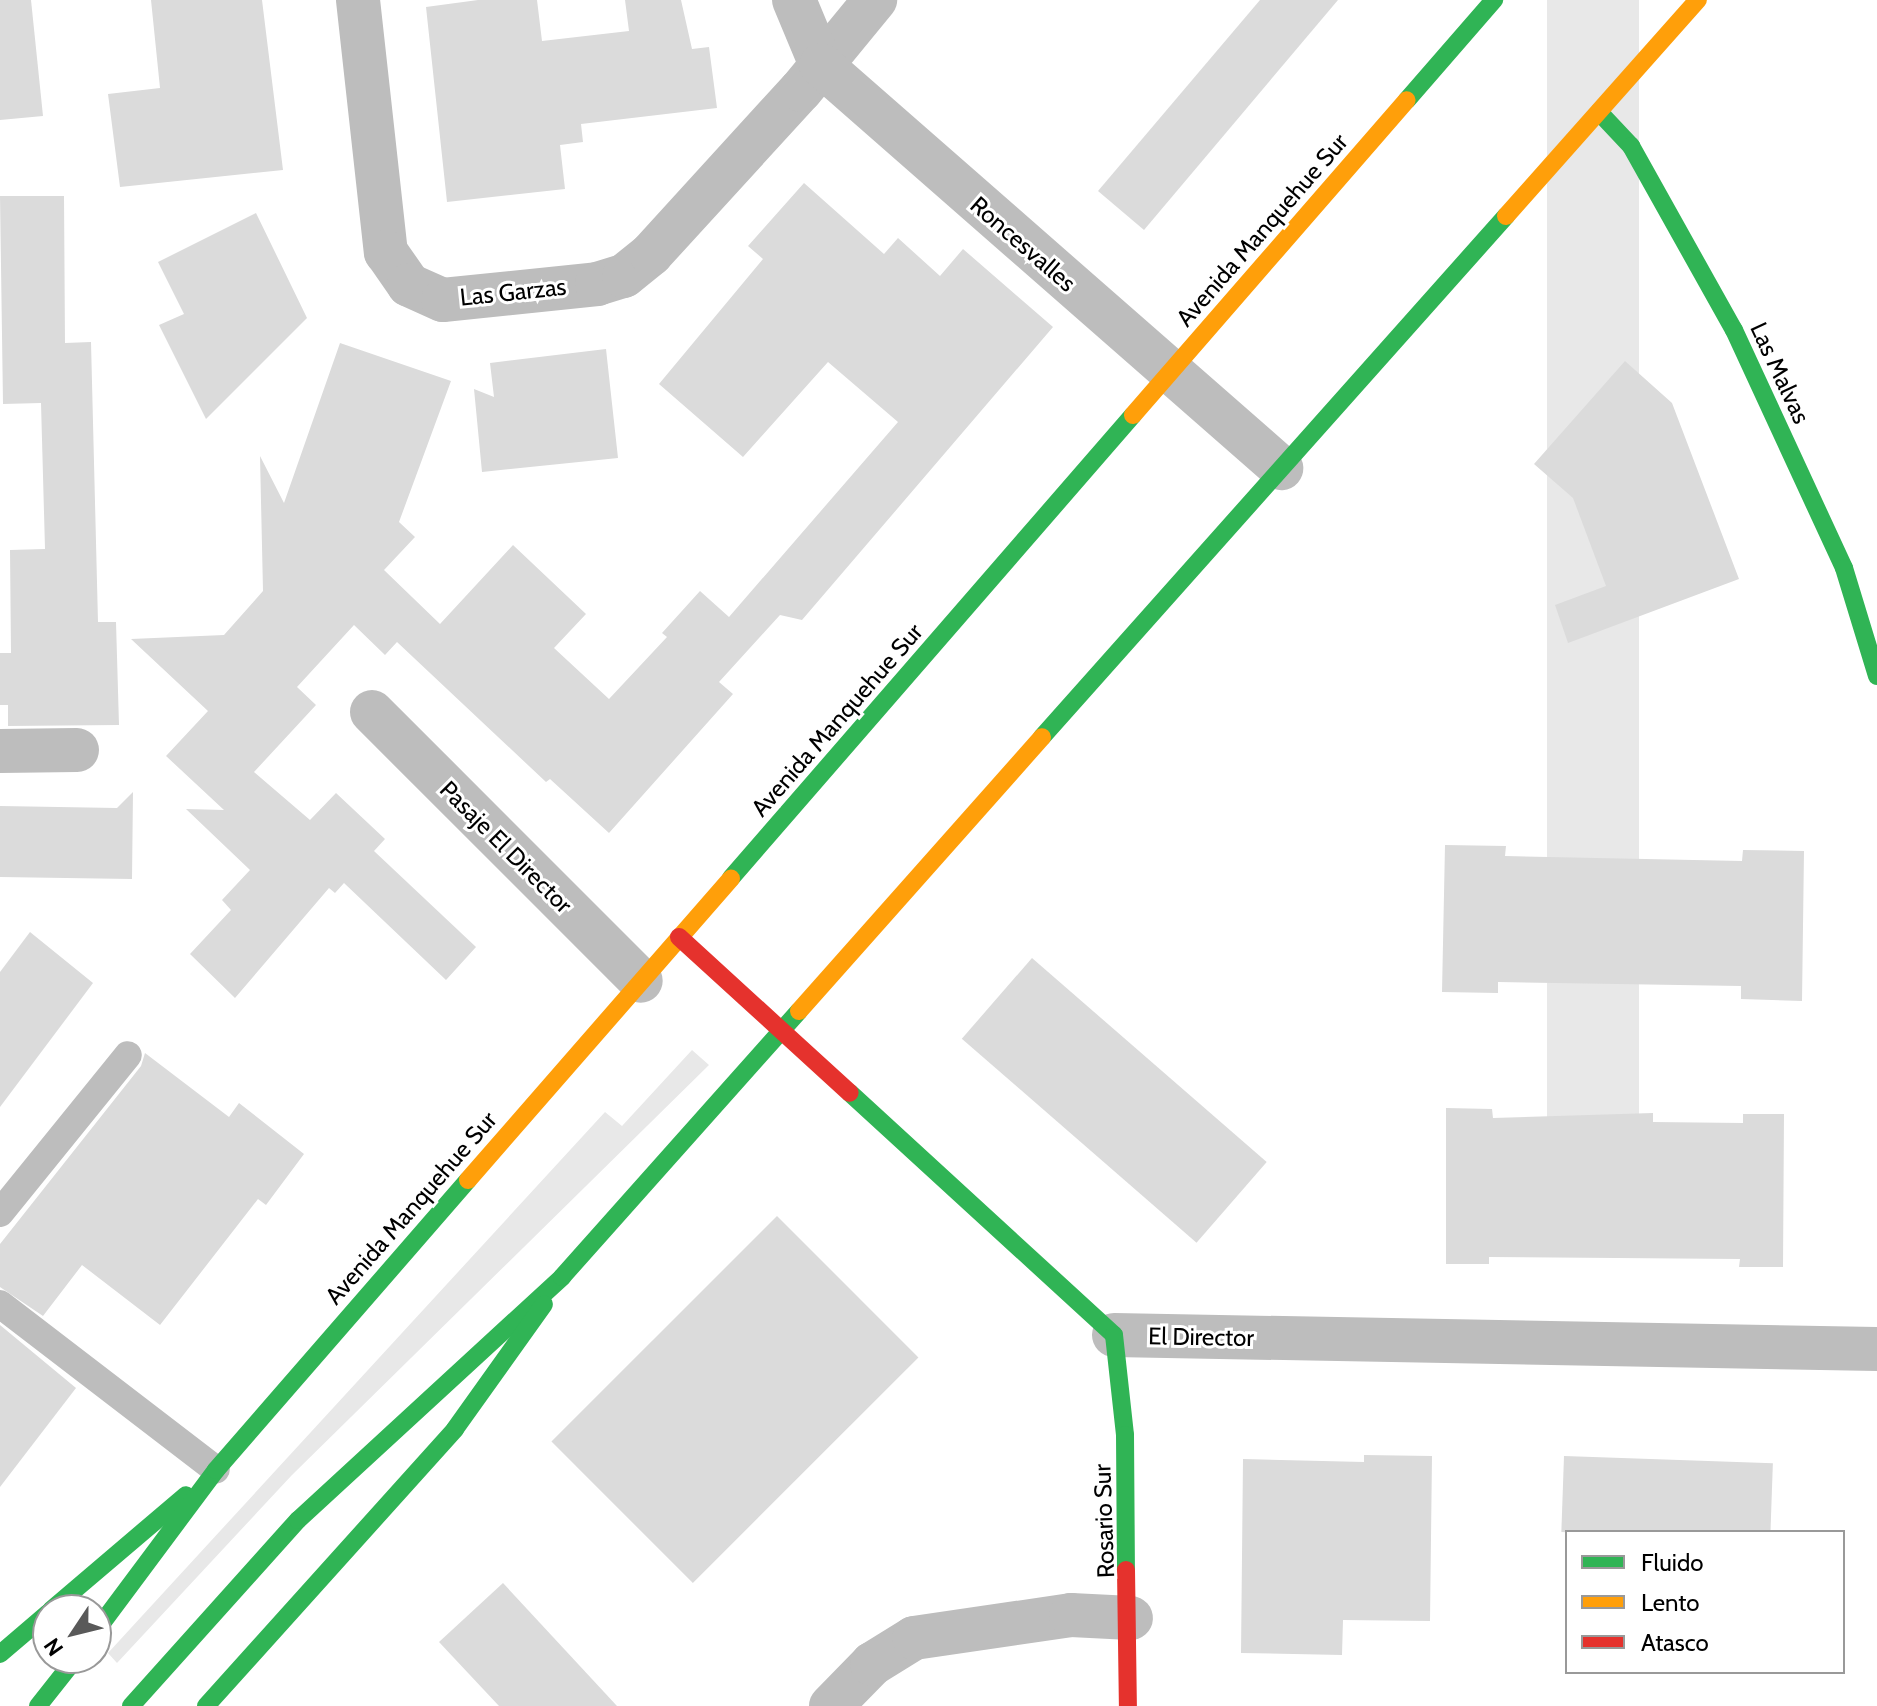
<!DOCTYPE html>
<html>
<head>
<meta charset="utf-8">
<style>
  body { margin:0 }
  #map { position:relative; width:1877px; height:1706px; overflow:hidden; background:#fff; font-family:Cabin,sans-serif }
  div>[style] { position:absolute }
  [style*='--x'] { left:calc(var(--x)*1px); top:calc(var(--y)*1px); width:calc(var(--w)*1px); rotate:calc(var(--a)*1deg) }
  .green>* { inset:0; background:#e8e8e8; transform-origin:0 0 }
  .building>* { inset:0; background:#dbdbdb; transform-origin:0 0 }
  .lane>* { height:28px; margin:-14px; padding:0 14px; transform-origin:14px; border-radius:14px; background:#bdbdbd }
  .street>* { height:44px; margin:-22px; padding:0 22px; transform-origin:22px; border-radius:22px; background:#bdbdbd }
  .fast>* { height:18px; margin:-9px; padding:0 9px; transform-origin:9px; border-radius:9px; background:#30b455 }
  .slow>* { height:18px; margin:-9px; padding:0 9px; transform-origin:9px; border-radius:9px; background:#ff9f0a }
  .jam>* { height:18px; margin:-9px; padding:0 9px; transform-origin:9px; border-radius:9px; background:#e5322d }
  span { translate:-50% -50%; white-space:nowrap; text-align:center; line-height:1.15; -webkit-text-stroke:6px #fff; paint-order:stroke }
  .street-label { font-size:24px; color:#000 }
  .legend { position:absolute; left:1565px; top:1530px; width:280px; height:144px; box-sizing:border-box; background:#fff; border:2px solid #999; margin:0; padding:10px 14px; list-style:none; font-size:24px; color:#000 }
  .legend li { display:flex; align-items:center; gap:16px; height:40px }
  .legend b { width:40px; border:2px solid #999 }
  .north { position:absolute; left:32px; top:1594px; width:80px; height:80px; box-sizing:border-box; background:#fff; border:2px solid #999; border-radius:50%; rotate:235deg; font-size:22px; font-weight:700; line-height:32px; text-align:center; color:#000 }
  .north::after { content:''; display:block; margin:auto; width:28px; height:36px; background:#595959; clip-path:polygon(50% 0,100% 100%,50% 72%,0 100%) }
</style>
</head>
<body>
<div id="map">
  <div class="green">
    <div style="left:1547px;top:0;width:92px;height:1234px"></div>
    <div style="clip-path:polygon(692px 1050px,709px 1065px,292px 1475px,117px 1663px,108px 1653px,605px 1112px,622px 1126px)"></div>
  </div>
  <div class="building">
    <div style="clip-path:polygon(0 0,31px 0,43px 116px,0 120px)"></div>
    <div style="clip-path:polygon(151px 0,262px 0,283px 170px,120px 187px,108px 94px,160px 88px)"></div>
    <div style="clip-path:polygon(478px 0,537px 0,542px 41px,629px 31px,625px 0,681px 0,692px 49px,709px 47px,717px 108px,581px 124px,583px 142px,560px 145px,565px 189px,447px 202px,426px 7px)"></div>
    <div style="clip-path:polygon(1260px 0,1338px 0,1144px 230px,1098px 191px)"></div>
    <div style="clip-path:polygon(804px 183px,884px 254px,898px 238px,940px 276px,963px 249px,1053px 327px,802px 620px,780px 615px,719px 682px,733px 694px,609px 833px,550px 779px,546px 782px,397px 642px,385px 655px,354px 625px,297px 687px,316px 705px,254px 772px,310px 820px,336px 793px,385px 839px,374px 851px,476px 947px,446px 980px,344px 883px,335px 893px,329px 888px,235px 998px,190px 954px,231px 910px,222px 900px,250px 870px,186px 809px,224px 810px,166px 756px,208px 711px,131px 639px,224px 635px,263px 591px,260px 456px,284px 503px,340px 343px,451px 381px,399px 522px,415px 537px,384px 570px,440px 624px,513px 545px,586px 614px,554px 648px,609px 699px,667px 637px,662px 633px,700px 591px,729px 617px,898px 422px,828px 362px,743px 457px,659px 384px,763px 259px,748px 246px)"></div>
    <div style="clip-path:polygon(0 196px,64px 196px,65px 343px,91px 342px,98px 622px,116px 622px,119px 725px,8px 726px,8px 705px,0 705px,0 653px,11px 653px,10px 550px,45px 549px,41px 403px,3px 404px)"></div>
    <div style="clip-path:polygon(256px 213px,307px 318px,206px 419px,159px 325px,184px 314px,158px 262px)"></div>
    <div style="clip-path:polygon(606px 349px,618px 458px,482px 472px,474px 389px,494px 397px,490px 363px)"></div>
    <div style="clip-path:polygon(1625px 361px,1672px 403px,1739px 579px,1568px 643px,1555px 605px,1606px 586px,1573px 498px,1534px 464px)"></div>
    <div style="clip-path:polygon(133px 792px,132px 879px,0 877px,0 806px,117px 808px)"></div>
    <div style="clip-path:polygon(1445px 845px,1506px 846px,1505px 856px,1742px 861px,1743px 850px,1804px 851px,1802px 1001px,1741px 999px,1741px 986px,1498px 982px,1498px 993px,1442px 992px)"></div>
    <div style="clip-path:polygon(30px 932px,93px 983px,0 1107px,0 972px)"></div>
    <div style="left:1032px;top:958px;width:311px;height:107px;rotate:41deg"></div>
    <div style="clip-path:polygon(145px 1053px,229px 1117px,239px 1103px,304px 1154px,266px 1205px,258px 1199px,160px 1325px,82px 1265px,43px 1316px,0 1287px,0 1244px,141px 1066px)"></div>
    <div style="clip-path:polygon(1446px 1108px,1492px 1109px,1493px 1118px,1653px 1113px,1653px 1122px,1743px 1123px,1743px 1114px,1784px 1114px,1783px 1267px,1739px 1267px,1740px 1259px,1489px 1257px,1489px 1264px,1446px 1264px)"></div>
    <div style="left:777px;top:1216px;width:200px;height:319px;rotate:45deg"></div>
    <div style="clip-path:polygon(0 1325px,76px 1388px,0 1487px)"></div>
    <div style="clip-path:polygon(1364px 1455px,1432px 1456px,1430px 1621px,1343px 1620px,1342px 1655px,1241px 1653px,1243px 1459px,1364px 1462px)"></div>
    <div style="left:1564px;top:1456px;width:209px;height:76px;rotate:2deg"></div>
    <div style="clip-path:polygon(503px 1583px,617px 1706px,499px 1706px,439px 1642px)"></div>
  </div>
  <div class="lane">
    <div style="--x:0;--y:1213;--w:203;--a:-51"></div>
    <div style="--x:0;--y:1304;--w:272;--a:37.5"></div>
  </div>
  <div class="street">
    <div style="--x:358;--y:0;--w:254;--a:83.7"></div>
    <div style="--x:386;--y:252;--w:40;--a:55.1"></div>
    <div style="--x:409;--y:285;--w:37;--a:24"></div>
    <div style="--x:443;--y:300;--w:155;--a:-5.9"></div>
    <div style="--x:597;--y:284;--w:28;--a:-17"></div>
    <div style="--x:624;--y:276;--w:35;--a:-39"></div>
    <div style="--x:651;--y:254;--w:222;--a:-47.6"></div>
    <div style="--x:801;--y:90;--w:117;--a:-50.6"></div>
    <div style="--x:794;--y:0;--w:70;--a:67.4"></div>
    <div style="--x:821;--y:65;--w:612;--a:41.22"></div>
    <div style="--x:372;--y:712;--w:380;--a:45"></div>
    <div style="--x:0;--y:751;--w:77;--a:-0.7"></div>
    <div style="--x:1114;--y:1335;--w:763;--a:1.05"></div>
    <div style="--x:831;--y:1706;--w:59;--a:-45.7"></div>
    <div style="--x:872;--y:1664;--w:49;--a:-31.8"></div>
    <div style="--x:914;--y:1638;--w:159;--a:-8.3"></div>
    <div style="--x:1071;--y:1615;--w:60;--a:2.9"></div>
  </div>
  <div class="fast">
    <div style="--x:1407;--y:100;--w:133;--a:-49"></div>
    <div style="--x:1599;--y:112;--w:47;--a:46.7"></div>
    <div style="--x:1631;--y:146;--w:211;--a:60.8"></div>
    <div style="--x:1734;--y:330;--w:262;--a:65.2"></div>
    <div style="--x:1844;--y:568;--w:113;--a:73"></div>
    <div style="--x:1042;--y:737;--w:698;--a:-48.31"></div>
    <div style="--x:731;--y:878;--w:613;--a:-49.03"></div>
    <div style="--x:850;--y:1093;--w:358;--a:42.5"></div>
    <div style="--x:1114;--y:1335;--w:101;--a:83.7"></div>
    <div style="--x:1125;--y:1435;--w:135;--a:89.6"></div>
    <div style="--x:51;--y:1610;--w:177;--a:-40.4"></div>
    <div style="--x:96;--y:1631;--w:201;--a:-53.3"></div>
    <div style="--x:216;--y:1470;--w:384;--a:-49"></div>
    <div style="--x:0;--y:1654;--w:63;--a:-40.5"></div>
    <div style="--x:38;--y:1706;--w:61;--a:-51.6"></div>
    <div style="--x:131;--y:1706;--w:250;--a:-48.1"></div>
    <div style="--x:298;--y:1520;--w:359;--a:-42.6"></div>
    <div style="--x:562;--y:1277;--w:356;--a:-48.3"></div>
    <div style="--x:206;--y:1706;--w:372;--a:-48"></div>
    <div style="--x:455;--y:1429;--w:153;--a:-54.5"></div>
  </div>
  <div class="slow">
    <div style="--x:1506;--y:216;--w:289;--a:-48.4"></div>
    <div style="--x:1133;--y:415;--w:417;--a:-49"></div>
    <div style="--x:799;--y:1011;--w:366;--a:-48.4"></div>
    <div style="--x:468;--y:1180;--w:400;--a:-48.9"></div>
  </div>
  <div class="jam">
    <div style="--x:679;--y:937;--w:231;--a:42.4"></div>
    <div style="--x:1126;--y:1570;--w:136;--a:89.2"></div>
  </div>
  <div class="street-label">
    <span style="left:1262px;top:230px;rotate:-49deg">Avenida Manquehue Sur</span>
    <span style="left:1023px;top:244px;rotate:41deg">Roncesvalles</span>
    <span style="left:513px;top:292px;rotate:-6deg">Las Garzas</span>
    <span style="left:1780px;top:373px;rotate:65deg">Las Malvas</span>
    <span style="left:837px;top:720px;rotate:-49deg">Avenida Manquehue Sur</span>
    <span style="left:506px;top:847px;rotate:45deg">Pasaje El Director</span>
    <span style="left:411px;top:1208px;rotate:-49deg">Avenida Manquehue Sur</span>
    <span style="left:1201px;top:1337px;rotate:1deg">El Director</span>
    <span style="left:1104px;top:1521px;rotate:-92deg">Rosario Sur</span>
  </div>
  <ul class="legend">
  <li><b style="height:10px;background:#30b455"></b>Fluido</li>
  <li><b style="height:10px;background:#ff9f0a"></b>Lento</li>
  <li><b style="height:10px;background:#e5322d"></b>Atasco</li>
  </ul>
  <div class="north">N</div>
</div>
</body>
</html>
